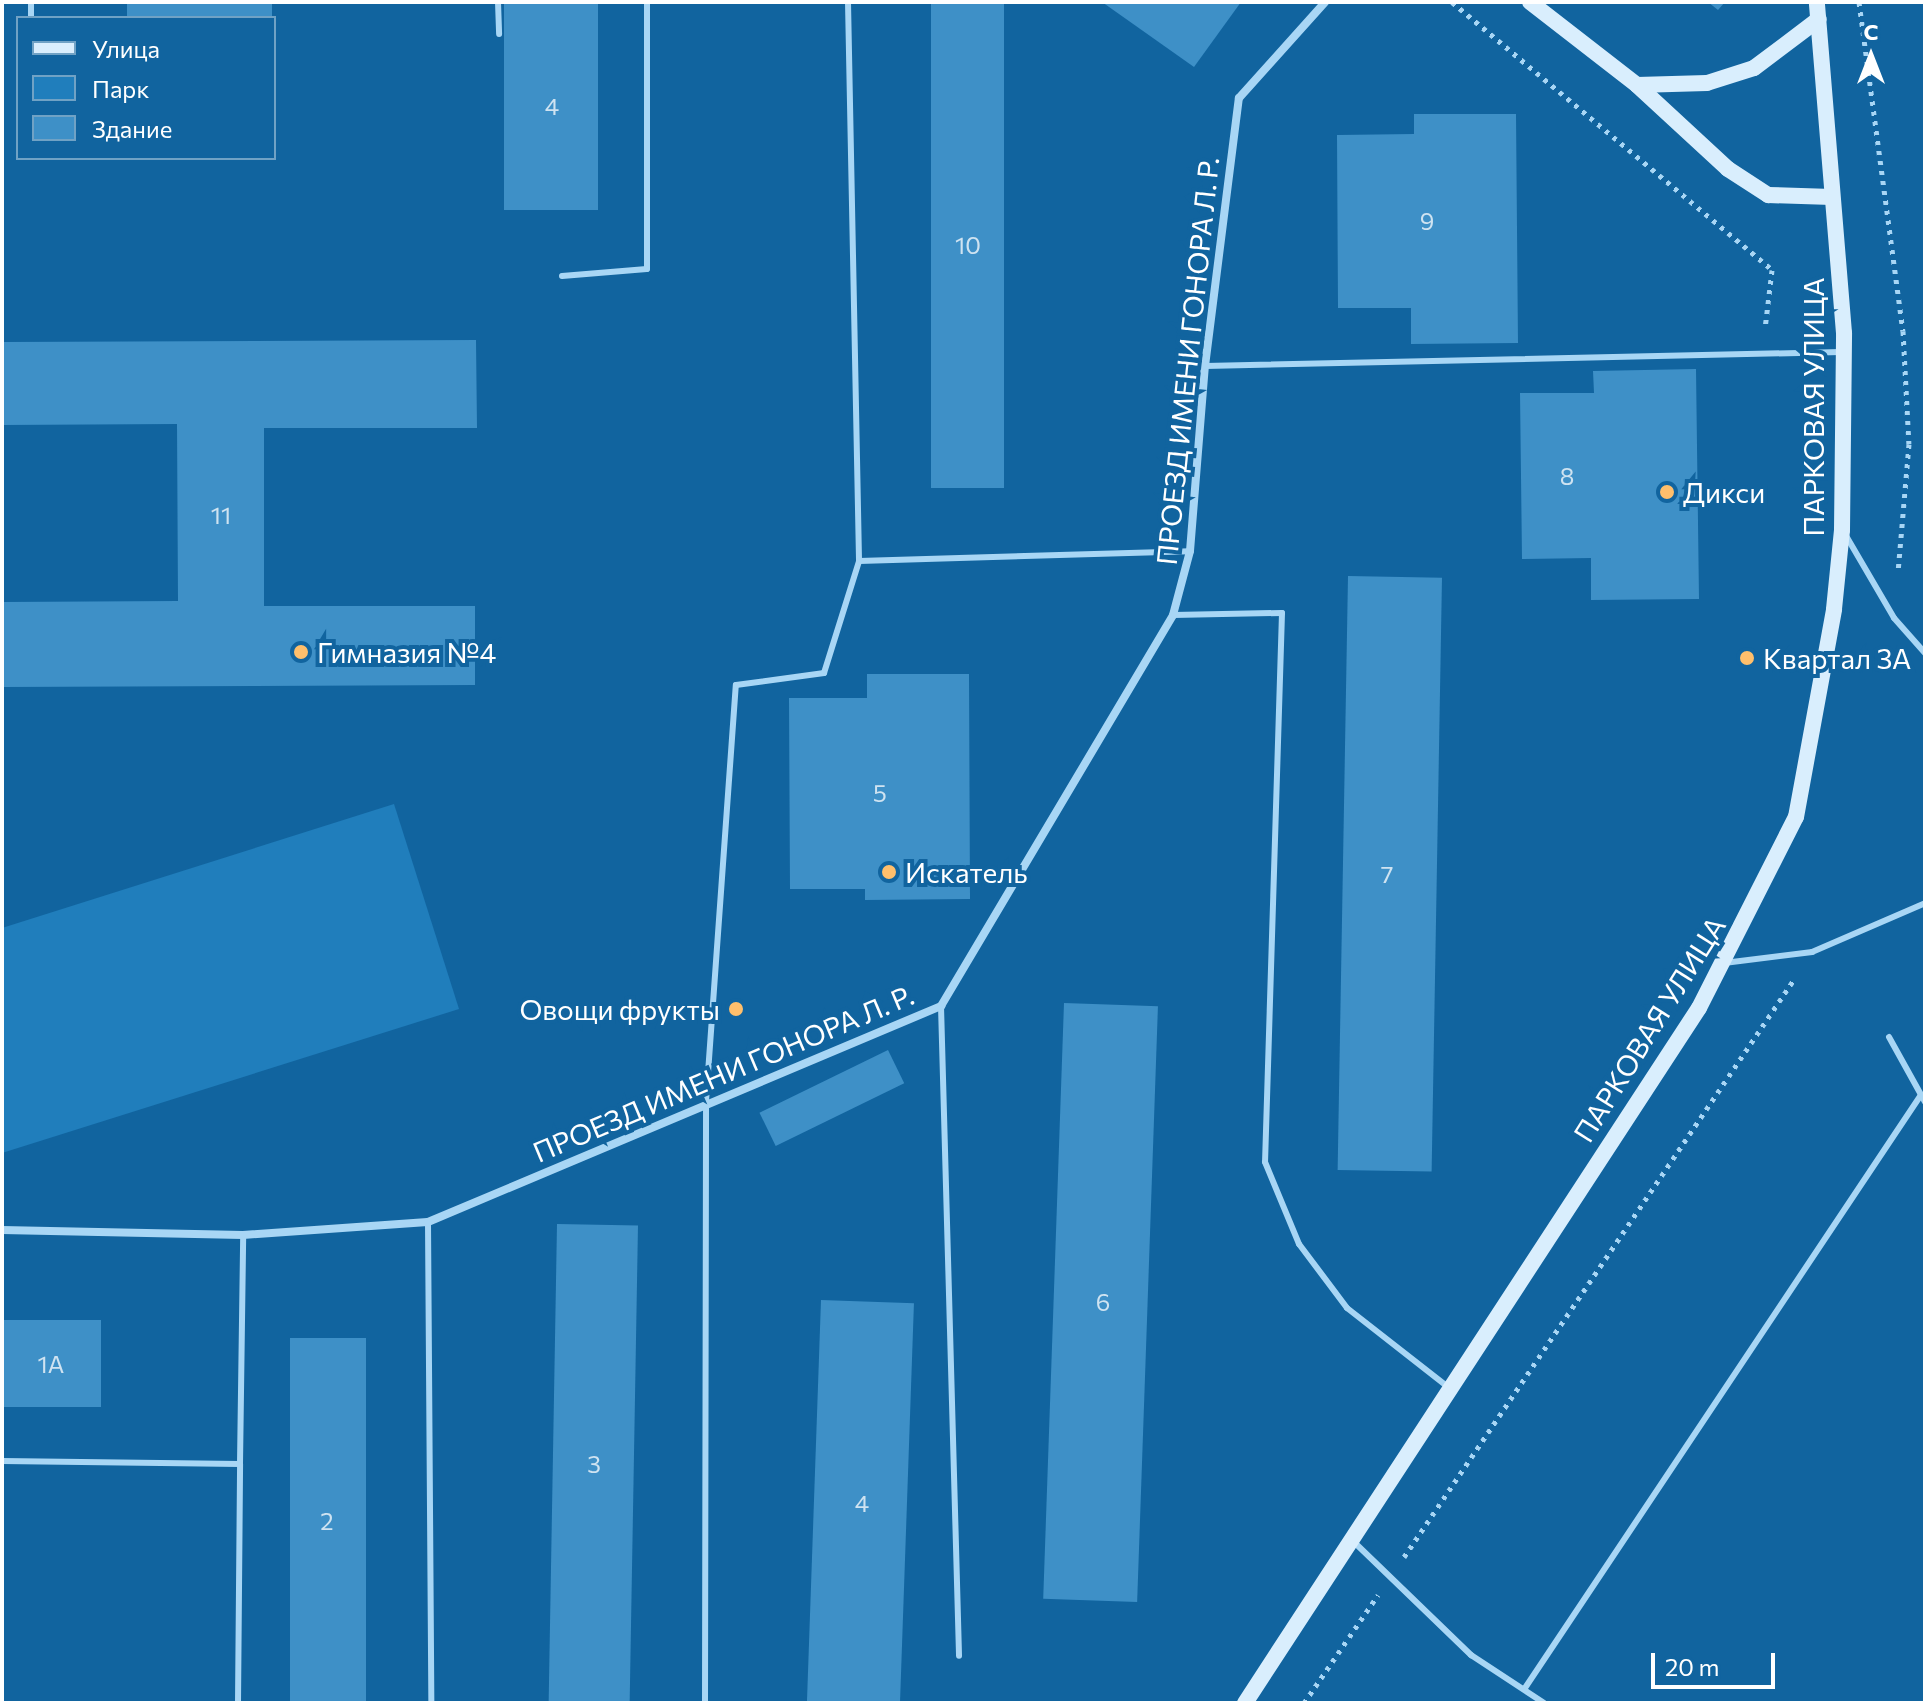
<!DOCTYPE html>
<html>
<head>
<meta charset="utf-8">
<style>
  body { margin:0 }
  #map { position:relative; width:1927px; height:1705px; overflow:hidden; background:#11649f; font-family:Commissioner,sans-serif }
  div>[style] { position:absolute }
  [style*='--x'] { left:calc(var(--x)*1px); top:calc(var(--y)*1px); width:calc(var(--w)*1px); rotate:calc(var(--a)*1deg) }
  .green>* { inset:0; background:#207ebc }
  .building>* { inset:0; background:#3e90c7; transform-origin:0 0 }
  .path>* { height:5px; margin-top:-2.5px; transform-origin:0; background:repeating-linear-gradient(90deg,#a8d6f5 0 4px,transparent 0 10px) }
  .lane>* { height:6px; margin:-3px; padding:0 3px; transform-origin:3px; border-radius:3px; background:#a8d6f5 }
  .street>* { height:8px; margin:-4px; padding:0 4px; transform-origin:4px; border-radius:4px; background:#a8d6f5 }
  .secondary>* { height:16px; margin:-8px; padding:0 8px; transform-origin:8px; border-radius:8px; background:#d9eefd }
  .dots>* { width:22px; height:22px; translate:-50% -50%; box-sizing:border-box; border:4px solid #11649f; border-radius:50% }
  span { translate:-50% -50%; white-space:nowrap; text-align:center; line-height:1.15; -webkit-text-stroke:8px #11649f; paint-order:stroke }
  .number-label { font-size:24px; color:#cfe3f1 }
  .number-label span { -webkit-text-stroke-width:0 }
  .street-label { font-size:28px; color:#fff }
  .poi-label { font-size:28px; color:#fff }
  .left { translate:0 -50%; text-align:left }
  .right { translate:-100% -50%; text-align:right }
  .frame { position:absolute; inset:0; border:4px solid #fff; pointer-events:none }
  .legend { position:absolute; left:16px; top:16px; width:260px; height:144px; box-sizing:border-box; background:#11649f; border:2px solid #70a2c5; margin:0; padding:10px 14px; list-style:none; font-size:24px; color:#fff }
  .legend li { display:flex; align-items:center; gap:16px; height:40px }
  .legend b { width:40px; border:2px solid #70a2c5 }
  .north { position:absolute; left:1831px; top:16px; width:80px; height:80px; -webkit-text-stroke:6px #11649f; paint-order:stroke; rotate:0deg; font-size:22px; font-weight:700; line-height:32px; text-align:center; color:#fff }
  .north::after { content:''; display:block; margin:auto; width:28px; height:36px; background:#fff; clip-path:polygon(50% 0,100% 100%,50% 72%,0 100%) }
  .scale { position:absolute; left:1651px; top:1653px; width:124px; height:36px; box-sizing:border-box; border:4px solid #fff; border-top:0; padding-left:10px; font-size:24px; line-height:28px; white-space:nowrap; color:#fff; -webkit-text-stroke:6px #11649f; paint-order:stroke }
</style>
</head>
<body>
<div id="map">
  <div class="green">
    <div style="clip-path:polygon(394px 804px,459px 1009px,2px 1153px,2px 928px)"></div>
  </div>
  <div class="building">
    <div style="left:127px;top:2px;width:145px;height:16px"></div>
    <div style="left:504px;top:2px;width:94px;height:208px"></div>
    <div style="left:931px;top:2px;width:73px;height:486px"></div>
    <div style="clip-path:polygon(1102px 2px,1241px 2px,1194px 67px)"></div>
    <div style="clip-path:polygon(1708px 2px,1725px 2px,1718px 10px)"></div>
    <div style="clip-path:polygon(1414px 114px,1516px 114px,1518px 343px,1411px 344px,1411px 308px,1338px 308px,1337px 135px,1414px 134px)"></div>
    <div style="clip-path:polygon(476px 340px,477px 428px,264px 428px,264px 606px,475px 606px,475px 685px,2px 687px,2px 602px,178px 601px,177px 424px,2px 425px,2px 342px)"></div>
    <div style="clip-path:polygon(1696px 369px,1699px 599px,1591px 600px,1591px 558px,1522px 559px,1520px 393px,1594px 393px,1593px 371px)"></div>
    <div style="left:1348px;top:576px;width:94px;height:594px;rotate:1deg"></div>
    <div style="clip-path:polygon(867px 674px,969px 674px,970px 899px,865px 900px,865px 889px,790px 889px,789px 698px,867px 698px)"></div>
    <div style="left:1064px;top:1003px;width:94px;height:596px;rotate:2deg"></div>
    <div style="left:888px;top:1050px;width:37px;height:143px;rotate:64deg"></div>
    <div style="left:557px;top:1224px;width:81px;height:479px;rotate:1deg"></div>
    <div style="left:821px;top:1300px;width:93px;height:403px;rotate:2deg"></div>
    <div style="left:2px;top:1320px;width:99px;height:87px"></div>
    <div style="left:290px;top:1338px;width:76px;height:365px"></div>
  </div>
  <div class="path">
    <div style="--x:1452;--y:2;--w:417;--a:39.9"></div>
    <div style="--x:1772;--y:270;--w:59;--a:96.8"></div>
    <div style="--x:1859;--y:2;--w:332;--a:82.4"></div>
    <div style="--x:1903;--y:331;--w:113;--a:87"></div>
    <div style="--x:1909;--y:444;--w:129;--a:94.9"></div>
    <div style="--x:1404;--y:1557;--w:699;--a:-55.97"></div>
    <div style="--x:1304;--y:1703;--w:131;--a:-55.6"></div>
  </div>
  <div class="lane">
    <div style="--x:31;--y:2;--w:16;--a:90"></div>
    <div style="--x:498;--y:2;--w:32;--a:88"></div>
    <div style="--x:848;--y:2;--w:559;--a:88.87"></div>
    <div style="--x:562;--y:276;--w:85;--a:-4.7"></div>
    <div style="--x:647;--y:269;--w:267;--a:-90"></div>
    <div style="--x:1205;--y:366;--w:636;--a:-1.26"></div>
    <div style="--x:1845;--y:534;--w:97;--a:59.7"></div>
    <div style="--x:1894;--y:618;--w:47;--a:48.5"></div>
    <div style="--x:1173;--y:615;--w:109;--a:-1.1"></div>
    <div style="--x:1282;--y:613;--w:549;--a:91.77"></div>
    <div style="--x:1265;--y:1162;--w:89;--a:67.5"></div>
    <div style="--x:1299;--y:1244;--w:80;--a:53.1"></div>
    <div style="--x:1347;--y:1308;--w:128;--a:38"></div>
    <div style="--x:1724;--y:963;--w:89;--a:-7.1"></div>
    <div style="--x:1812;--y:952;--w:123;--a:-23.4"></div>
    <div style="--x:941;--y:1006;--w:650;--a:88.41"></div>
    <div style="--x:1889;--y:1037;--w:74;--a:61"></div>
    <div style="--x:428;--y:1222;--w:481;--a:89.6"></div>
    <div style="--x:2;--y:1461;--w:238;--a:0.7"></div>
    <div style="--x:240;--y:1464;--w:229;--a:-89.2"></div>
    <div style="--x:1354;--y:1542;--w:163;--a:44"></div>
    <div style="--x:1471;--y:1655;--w:87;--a:33.3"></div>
    <div style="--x:1525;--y:1688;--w:713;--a:-56.27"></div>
    <div style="--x:238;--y:1703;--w:239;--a:-89.5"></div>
    <div style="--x:705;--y:1703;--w:602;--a:-89.9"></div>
    <div style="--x:706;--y:1101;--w:417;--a:-85.9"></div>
    <div style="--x:736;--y:685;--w:89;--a:-7.8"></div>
    <div style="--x:824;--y:673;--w:117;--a:-72.6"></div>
    <div style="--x:859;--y:561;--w:331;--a:-1.7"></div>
  </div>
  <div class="street">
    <div style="--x:2;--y:1230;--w:241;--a:1.2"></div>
    <div style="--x:243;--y:1235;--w:185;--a:-4"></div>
    <div style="--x:428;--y:1222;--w:557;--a:-22.83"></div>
    <div style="--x:941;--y:1006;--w:455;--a:-59.3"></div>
    <div style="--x:1173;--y:615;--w:66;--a:-75.1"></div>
    <div style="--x:1190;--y:551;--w:186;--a:-85.4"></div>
    <div style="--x:1205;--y:366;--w:270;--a:-82.8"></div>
    <div style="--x:1239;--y:98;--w:129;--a:-48.1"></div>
  </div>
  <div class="secondary">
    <div style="--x:1530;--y:2;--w:135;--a:37.8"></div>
    <div style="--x:1637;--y:85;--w:124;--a:42.7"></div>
    <div style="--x:1728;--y:169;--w:48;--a:33"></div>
    <div style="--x:1768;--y:195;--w:64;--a:1.8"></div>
    <div style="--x:1637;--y:85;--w:70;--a:-1.6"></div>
    <div style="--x:1707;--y:83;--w:49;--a:-17.7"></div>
    <div style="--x:1754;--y:68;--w:81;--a:-37"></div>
    <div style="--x:1245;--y:1703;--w:830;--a:-56.85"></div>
    <div style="--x:1699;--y:1008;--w:214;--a:-63.1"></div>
    <div style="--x:1796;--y:817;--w:211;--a:-79.6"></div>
    <div style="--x:1834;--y:609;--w:79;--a:-84.2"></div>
    <div style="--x:1842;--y:530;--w:197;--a:-89.4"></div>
    <div style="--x:1844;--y:333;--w:332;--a:-94.7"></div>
  </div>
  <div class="dots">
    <div style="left:1667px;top:492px;background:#ffbf6c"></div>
    <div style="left:301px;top:652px;background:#ffbf6c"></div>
    <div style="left:1747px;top:658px;background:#ffbf6c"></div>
    <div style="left:889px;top:872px;background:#ffbf6c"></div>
    <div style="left:736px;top:1009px;background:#ffbf6c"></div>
  </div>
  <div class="number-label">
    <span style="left:552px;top:106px">4</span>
    <span style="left:1427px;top:221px">9</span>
    <span style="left:968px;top:245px">10</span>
    <span style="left:1567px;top:476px">8</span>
    <span style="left:221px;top:515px">11</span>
    <span style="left:880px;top:793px">5</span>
    <span style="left:1387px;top:874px">7</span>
    <span style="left:1103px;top:1302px">6</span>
    <span style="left:51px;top:1364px">1А</span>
    <span style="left:594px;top:1464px">3</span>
    <span style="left:862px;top:1503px">4</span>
    <span style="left:327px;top:1521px">2</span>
  </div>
  <div class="street-label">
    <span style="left:1187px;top:361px;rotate:-84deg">ПРОЕЗД ИМЕНИ ГОНОРА Л. Р.</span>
    <span style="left:1813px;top:407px;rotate:-90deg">ПАРКОВАЯ УЛИЦА</span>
    <span style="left:1649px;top:1029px;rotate:-58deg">ПАРКОВАЯ УЛИЦА</span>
    <span style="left:723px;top:1073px;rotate:-23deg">ПРОЕЗД ИМЕНИ ГОНОРА Л. Р.</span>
  </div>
  <div class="poi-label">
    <span class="left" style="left:1683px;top:492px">Дикси</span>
    <span class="left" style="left:317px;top:652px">Гимназия №4</span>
    <span class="left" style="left:1763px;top:658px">Квартал 3А</span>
    <span class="left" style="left:905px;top:872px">Искатель</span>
    <span class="right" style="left:720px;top:1009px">Овощи фрукты</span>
  </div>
  <div class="frame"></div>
  <ul class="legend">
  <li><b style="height:10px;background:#d9eefd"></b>Улица</li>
  <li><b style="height:22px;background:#207ebc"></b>Парк</li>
  <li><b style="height:22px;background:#3e90c7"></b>Здание</li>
  </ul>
  <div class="north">С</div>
  <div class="scale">20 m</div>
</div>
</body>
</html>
